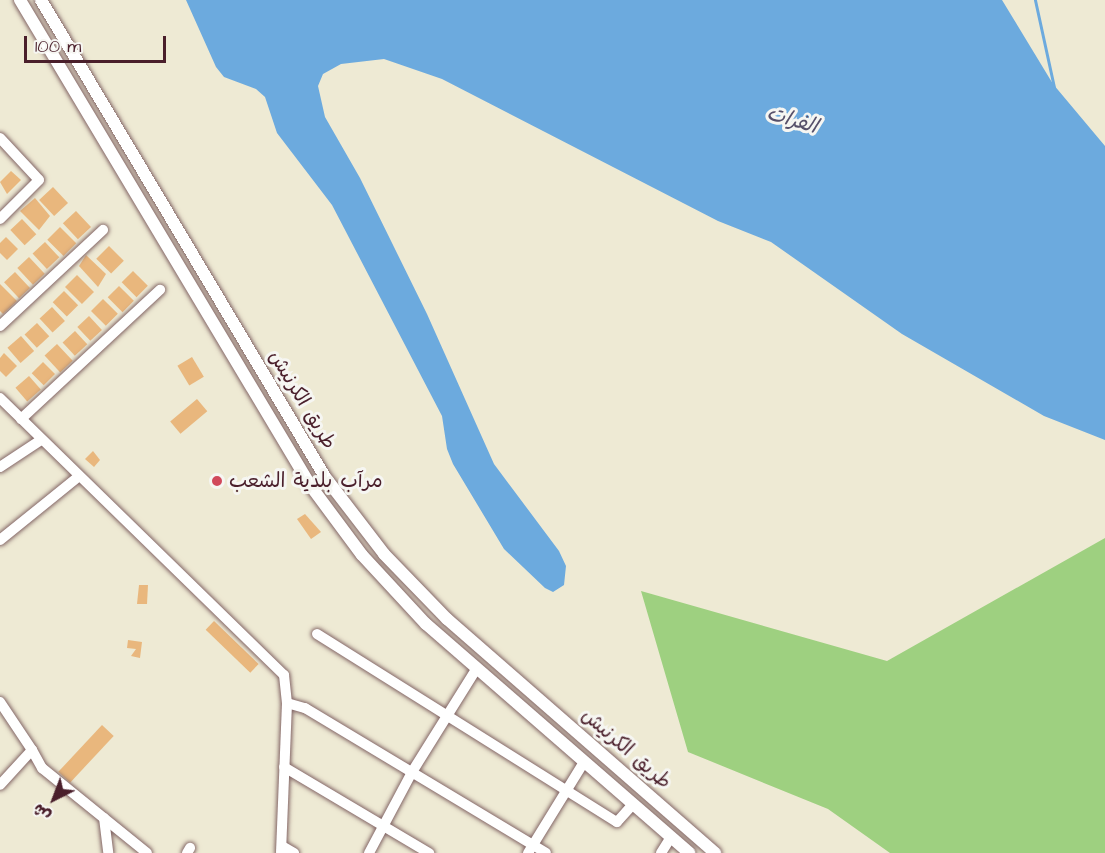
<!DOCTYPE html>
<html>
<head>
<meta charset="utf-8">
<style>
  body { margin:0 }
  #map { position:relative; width:1105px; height:853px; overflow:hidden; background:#eeead4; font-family:"Architects Daughter","Playpen Sans Arabic",sans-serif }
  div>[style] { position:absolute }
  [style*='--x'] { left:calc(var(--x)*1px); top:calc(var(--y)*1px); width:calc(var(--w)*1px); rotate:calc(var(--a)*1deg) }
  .green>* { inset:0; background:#9ed080 }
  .water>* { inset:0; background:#6caade }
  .stream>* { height:3px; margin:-1.5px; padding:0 1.5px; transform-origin:1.5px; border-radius:1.5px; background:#6caade }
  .building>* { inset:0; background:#e9b77d; transform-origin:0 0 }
  .roads { filter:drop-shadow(0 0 2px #836666) drop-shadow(0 0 2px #836666) }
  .minor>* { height:10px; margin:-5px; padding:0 5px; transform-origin:5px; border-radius:5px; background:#fff }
  .major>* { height:12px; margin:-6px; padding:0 6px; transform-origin:6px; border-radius:6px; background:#fff }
  .dots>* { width:16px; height:16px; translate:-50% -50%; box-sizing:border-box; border:3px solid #f6f6f2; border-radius:50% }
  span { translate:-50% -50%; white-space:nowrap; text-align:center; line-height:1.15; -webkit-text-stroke:6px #f6f6f2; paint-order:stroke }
  .street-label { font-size:20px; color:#4a1f2b }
  .poi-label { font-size:20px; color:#4a1f2b }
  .left { translate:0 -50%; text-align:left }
  .water-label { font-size:21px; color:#56506a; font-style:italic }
  .north { position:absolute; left:24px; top:769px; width:60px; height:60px; -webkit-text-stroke:4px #f6f6f2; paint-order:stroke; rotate:222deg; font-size:16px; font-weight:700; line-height:24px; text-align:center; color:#4a1f2b }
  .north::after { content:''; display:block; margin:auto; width:21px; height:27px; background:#4a1f2b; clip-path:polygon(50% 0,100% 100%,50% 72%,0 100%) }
  .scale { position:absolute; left:24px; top:36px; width:142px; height:27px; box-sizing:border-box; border:3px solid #4a1f2b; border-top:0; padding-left:8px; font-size:18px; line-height:21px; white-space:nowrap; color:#4a1f2b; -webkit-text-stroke:4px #f6f6f2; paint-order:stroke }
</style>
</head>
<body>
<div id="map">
  <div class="green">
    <div style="clip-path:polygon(1105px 538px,1105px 853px,890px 853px,828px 809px,688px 752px,641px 591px,887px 661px)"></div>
  </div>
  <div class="water">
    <div style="clip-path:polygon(186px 0,1002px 0,1053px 84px,1105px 146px,1105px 440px,1044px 416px,902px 334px,771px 242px,718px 221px,442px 79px,384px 59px,341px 64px,323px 74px,318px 86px,325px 117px,360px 178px,427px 314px,494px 464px,559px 551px,566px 566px,564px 585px,553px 592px,545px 588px,504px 549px,453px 464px,447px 449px,442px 416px,332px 205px,277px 133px,265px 97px,256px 89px,224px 77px,216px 67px)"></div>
  </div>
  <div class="stream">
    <div style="--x:1035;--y:0;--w:89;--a:77.7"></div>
  </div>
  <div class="building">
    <div style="clip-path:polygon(11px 171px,21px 180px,7px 194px,0 182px)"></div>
    <div style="left:53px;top:187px;width:22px;height:19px;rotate:47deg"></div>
    <div style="clip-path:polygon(35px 198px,50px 216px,39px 230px,20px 211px)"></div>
    <div style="left:76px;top:211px;width:22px;height:18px;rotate:47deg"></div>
    <div style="left:22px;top:219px;width:21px;height:16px;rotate:47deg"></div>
    <div style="left:60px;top:227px;width:23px;height:18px;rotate:45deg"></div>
    <div style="clip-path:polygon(6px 237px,18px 249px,7px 260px,0 253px,0 243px)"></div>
    <div style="left:45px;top:242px;width:21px;height:17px;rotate:47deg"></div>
    <div style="left:109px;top:246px;width:21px;height:18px;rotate:45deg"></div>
    <div style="clip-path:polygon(86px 255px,106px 274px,98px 287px,79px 266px)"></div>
    <div style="left:29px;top:257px;width:23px;height:16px;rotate:47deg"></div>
    <div style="left:133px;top:271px;width:21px;height:16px;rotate:45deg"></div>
    <div style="left:15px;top:272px;width:22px;height:15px;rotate:47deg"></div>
    <div style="left:77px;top:275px;width:24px;height:17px;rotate:45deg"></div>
    <div style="clip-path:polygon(0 284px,17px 301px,3px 314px,0 311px)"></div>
    <div style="left:119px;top:286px;width:21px;height:16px;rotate:45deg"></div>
    <div style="left:64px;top:291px;width:20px;height:16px;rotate:45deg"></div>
    <div style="left:103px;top:299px;width:21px;height:17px;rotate:45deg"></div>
    <div style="left:52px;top:307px;width:19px;height:17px;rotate:47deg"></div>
    <div style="left:89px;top:316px;width:19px;height:16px;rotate:47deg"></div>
    <div style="left:37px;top:323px;width:18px;height:17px;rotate:47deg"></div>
    <div style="left:75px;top:331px;width:18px;height:17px;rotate:47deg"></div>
    <div style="left:21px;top:336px;width:20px;height:18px;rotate:49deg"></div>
    <div style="left:57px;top:344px;width:23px;height:17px;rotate:47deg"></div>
    <div style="clip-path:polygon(4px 353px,17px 366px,6px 377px,0 371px,0 358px)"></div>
    <div style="left:192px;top:357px;width:23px;height:17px;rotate:59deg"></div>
    <div style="left:43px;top:362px;width:17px;height:16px;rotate:45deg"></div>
    <div style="left:29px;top:376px;width:18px;height:18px;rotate:49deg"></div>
    <div style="left:197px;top:399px;width:16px;height:35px;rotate:50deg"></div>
    <div style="clip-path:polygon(93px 451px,100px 460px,94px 467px,85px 459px)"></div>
    <div style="clip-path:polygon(305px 514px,321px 532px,311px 539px,297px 519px)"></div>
    <div style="clip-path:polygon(139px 585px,148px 585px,147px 604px,137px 604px)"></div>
    <div style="left:214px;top:621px;width:62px;height:12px;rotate:44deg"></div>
    <div style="clip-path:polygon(128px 640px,142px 642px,140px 658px,131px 656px,136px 649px,127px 648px)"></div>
    <div style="left:102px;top:725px;width:16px;height:64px;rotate:43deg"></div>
  </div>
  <div class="roads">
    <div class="minor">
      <div style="--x:0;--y:138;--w:57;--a:47.1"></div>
      <div style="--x:39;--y:180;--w:55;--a:135"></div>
      <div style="--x:0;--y:326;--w:141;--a:-43"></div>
      <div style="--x:0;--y:398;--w:397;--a:44.3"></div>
      <div style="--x:284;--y:675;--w:28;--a:84"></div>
      <div style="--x:287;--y:703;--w:150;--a:92.3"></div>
      <div style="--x:21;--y:419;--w:190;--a:-42.9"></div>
      <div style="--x:0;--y:467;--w:49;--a:-33.4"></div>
      <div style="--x:0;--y:540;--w:100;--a:-38.9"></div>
      <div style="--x:317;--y:634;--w:354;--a:32.1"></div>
      <div style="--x:617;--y:822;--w:24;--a:-48"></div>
      <div style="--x:0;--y:702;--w:58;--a:56.3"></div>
      <div style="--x:32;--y:750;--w:47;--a:132.4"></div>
      <div style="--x:287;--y:703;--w:19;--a:16"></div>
      <div style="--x:305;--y:708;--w:281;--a:31"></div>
      <div style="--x:32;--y:750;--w:21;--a:61"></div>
      <div style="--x:42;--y:768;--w:135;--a:39"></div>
      <div style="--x:284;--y:767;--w:169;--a:30.7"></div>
      <div style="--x:104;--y:818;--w:35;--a:83"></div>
      <div style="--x:282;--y:846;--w:14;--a:30"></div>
      <div style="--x:187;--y:853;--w:6;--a:-59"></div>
      <div style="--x:369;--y:853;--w:92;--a:-62"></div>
      <div style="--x:412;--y:772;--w:123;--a:-58"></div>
      <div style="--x:528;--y:853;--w:107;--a:-58.4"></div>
      <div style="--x:661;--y:853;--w:19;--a:-58"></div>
    </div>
    <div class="major">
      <div style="--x:20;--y:0;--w:565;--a:59.12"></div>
      <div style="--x:310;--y:485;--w:87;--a:53.4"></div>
      <div style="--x:362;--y:555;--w:94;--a:47.2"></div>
      <div style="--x:426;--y:624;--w:349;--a:41"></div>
      <div style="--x:41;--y:0;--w:555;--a:59.23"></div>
      <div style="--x:325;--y:477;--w:97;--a:52.5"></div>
      <div style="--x:384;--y:554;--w:91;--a:45.9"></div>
      <div style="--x:447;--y:619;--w:356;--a:41.1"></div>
    </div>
  </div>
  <div class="dots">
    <div style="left:217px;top:481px;background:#d1495b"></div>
  </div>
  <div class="street-label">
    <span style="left:302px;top:400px;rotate:59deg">طريق الكرنيش</span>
    <span style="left:626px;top:749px;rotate:41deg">طريق الكرنيش</span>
  </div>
  <div class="poi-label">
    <span class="left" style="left:229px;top:481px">مرآب بلدية الشعب</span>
  </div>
  <div class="water-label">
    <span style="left:792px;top:120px;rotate:17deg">الفرات</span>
  </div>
  <div class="north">ش</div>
  <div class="scale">100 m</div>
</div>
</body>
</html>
